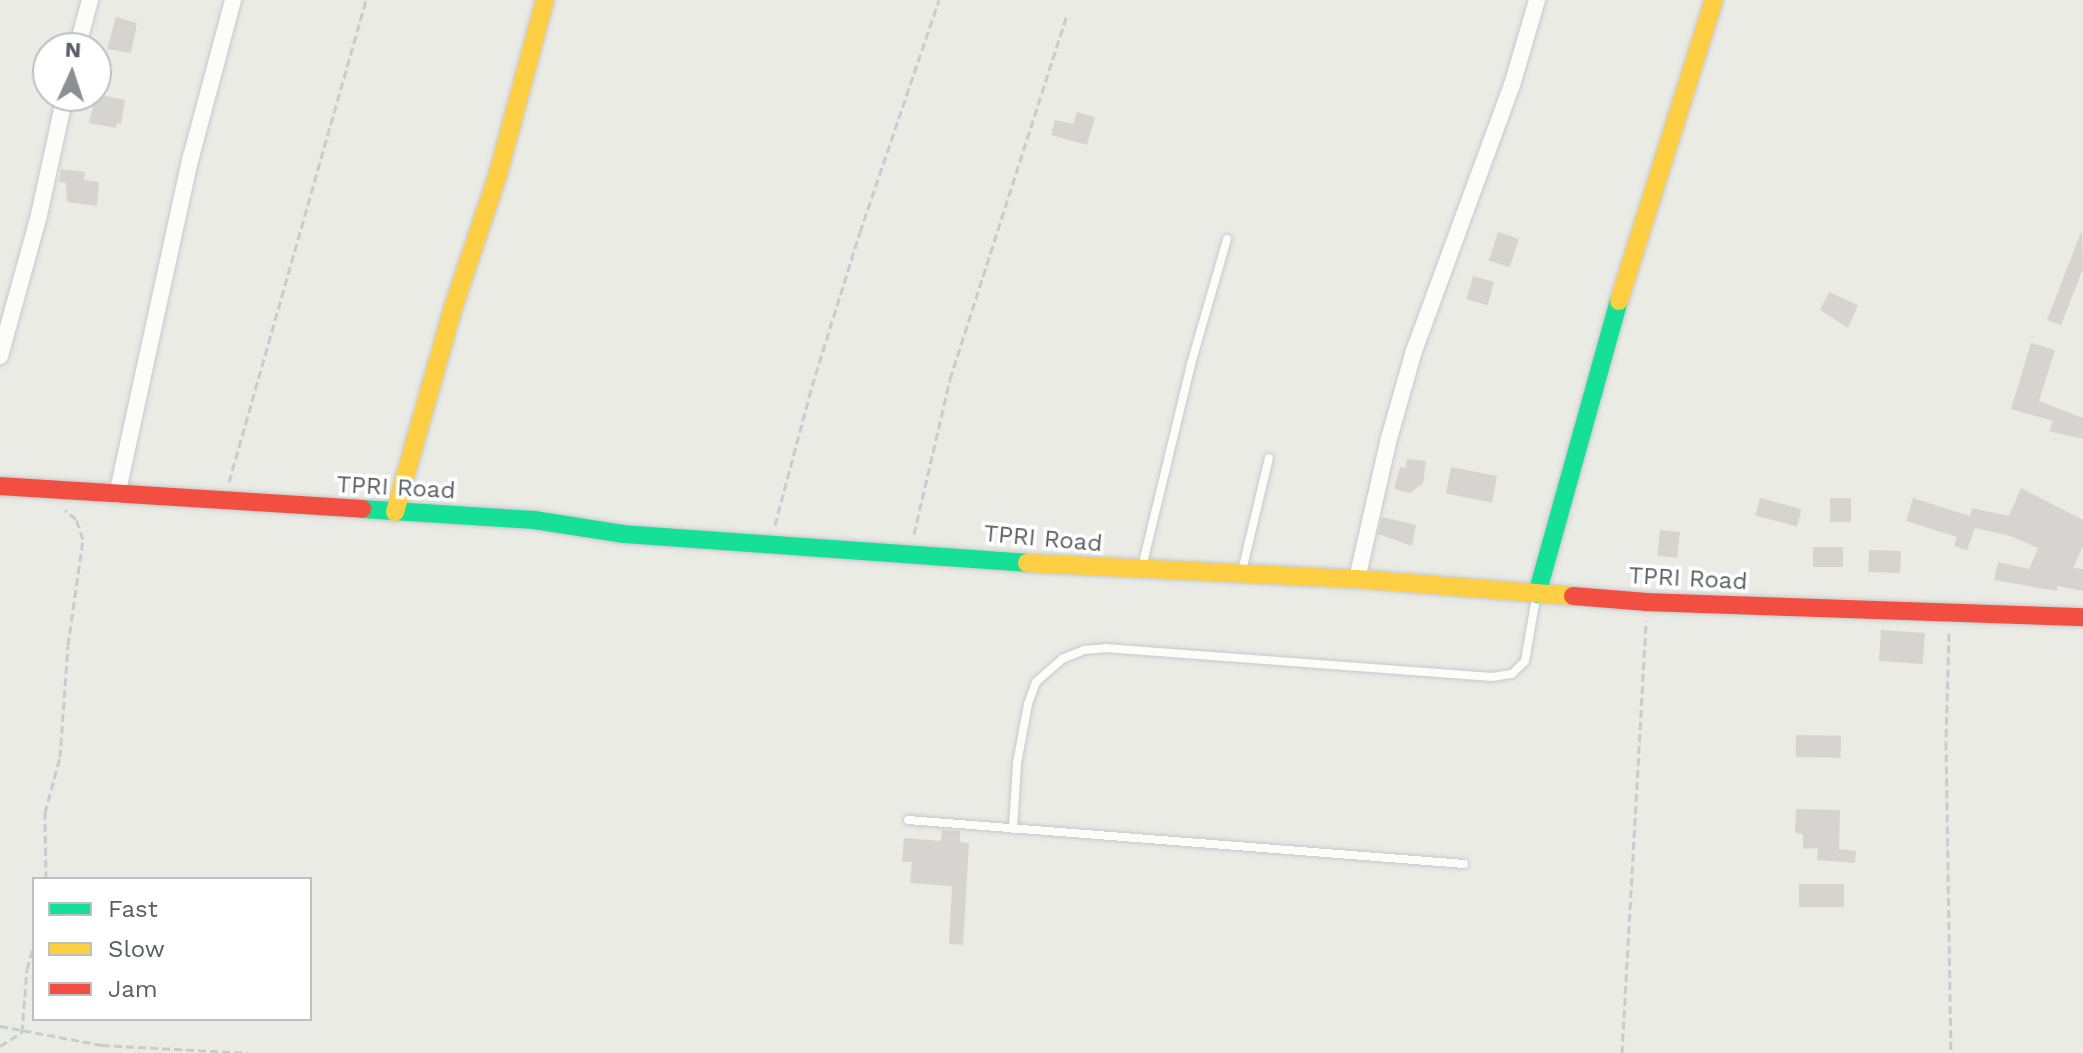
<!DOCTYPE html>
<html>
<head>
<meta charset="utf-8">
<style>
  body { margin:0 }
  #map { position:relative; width:2083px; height:1053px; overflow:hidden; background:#ebebe6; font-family:"Work Sans",sans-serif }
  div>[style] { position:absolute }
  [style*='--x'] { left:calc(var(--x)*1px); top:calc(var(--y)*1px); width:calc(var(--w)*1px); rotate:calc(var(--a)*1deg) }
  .building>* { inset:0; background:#d5d4d1; transform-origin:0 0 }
  .path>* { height:3px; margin-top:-1.5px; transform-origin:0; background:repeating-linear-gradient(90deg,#c8cdcb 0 8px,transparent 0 12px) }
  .roads { filter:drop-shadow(0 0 2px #c8c9c8) drop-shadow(0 0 2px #c8c9c8) }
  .lane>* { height:8px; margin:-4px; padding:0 4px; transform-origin:4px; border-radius:4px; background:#fcfcfb }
  .street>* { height:16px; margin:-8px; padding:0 8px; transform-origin:8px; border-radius:8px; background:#fcfcfb }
  .fast>* { height:18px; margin:-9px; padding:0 9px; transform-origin:9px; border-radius:9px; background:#16e098 }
  .slow>* { height:18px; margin:-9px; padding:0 9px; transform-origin:9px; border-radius:9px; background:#ffcf43 }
  .jam>* { height:18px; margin:-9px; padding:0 9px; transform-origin:9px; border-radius:9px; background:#f24e42 }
  span { translate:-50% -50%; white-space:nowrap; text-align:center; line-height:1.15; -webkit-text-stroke:7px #fff; paint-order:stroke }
  .street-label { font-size:24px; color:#5b5e64 }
  .legend { position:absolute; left:32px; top:877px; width:280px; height:144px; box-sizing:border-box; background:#fff; border:2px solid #bdbfc1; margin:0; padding:10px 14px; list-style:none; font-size:24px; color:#5b5e64 }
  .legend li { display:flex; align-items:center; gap:16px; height:40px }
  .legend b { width:40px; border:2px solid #bdbfc1 }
  .north { position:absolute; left:32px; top:32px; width:80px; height:80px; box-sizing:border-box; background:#fff; border:2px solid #bdbfc1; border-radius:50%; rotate:3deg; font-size:22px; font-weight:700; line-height:32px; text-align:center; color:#5b5e64 }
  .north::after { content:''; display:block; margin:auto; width:28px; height:36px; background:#8d8f92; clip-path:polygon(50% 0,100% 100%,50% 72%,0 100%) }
</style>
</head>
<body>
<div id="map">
  <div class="building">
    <div style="clip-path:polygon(116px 17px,137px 23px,131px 53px,107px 49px)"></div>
    <div style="clip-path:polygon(96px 94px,125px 100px,121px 124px,117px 123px,116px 128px,89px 123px)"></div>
    <div style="clip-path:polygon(1077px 112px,1095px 117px,1087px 145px,1051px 135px,1055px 120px,1073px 124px)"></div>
    <div style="clip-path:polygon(61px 169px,85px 172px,84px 180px,99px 182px,97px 206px,67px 202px,66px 183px,59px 182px)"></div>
    <div style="clip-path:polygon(2082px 230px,2083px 269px,2061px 325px,2047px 320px)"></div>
    <div style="left:1498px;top:232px;width:22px;height:30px;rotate:18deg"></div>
    <div style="left:1473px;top:276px;width:22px;height:24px;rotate:16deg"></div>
    <div style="clip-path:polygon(1829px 292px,1858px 305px,1848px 328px,1820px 310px)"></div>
    <div style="clip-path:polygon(2031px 343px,2055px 350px,2039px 401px,2083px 418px,2083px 439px,2049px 431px,2053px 421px,2011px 409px)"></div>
    <div style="clip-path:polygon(1407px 459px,1426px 461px,1423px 483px,1410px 493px,1394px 489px,1400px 467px,1405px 468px)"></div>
    <div style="left:1451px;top:467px;width:47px;height:27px;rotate:11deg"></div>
    <div style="clip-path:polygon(2021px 488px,2083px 520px,2083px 546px,2073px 568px,2083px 569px,2083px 591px,2057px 586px,2057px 591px,1994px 580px,1998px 562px,2029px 569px,2038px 548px,2010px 536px,1975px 528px,1967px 550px,1954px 546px,1957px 537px,1906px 521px,1913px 498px,1970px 516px,1972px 508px,2009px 516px)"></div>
    <div style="left:1760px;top:498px;width:43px;height:18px;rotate:15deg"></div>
    <div style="left:1830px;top:498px;width:21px;height:24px"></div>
    <div style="clip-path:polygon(1382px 517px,1416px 525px,1412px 546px,1378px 534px)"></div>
    <div style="left:1660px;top:530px;width:20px;height:26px;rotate:6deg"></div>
    <div style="left:1813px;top:547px;width:30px;height:20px"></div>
    <div style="left:1869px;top:550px;width:32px;height:22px;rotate:2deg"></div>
    <div style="left:1881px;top:630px;width:44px;height:31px;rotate:4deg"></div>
    <div style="left:1796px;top:735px;width:45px;height:22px;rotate:1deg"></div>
    <div style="clip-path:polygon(1796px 809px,1840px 810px,1839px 849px,1856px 851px,1855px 863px,1817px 860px,1818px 848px,1803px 849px,1803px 834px,1795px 833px)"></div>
    <div style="clip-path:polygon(942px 830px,960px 831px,960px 842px,969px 843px,963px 945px,949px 944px,952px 886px,910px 883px,912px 862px,902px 862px,904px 838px,941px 841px)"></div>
    <div style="left:1844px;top:884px;width:23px;height:45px;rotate:90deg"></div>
  </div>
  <div class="path">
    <div style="--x:229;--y:482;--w:501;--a:-74.13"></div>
    <div style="--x:775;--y:525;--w:144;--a:-75.1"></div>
    <div style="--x:812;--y:386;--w:161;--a:-72.7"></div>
    <div style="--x:860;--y:232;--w:245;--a:-71.2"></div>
    <div style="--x:914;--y:534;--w:159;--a:-76.9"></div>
    <div style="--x:950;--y:379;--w:380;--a:-72.2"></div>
    <div style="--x:1949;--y:633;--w:109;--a:91.6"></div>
    <div style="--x:1946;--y:742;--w:311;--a:89.1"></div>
    <div style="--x:46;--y:879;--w:66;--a:-90.9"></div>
    <div style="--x:45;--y:813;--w:58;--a:-75"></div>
    <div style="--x:60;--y:757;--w:112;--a:-85.9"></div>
    <div style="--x:68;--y:645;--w:107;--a:-81.9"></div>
    <div style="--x:83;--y:539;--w:21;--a:-109"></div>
    <div style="--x:76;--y:519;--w:14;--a:-141"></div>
    <div style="--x:0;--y:1026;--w:104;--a:10.6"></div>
    <div style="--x:102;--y:1045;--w:146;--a:3.1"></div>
    <div style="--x:0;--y:1046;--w:26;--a:-32"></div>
    <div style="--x:22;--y:1032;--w:63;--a:-85.5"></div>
    <div style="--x:27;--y:969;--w:26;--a:-74"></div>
    <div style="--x:1622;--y:1053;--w:433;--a:-86.8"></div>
  </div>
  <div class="roads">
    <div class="lane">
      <div style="--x:1142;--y:567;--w:209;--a:-76.4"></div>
      <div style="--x:1191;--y:364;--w:130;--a:-73.9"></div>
      <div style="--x:1242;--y:571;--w:116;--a:-76.6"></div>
      <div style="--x:908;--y:820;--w:558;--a:4.52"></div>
      <div style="--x:1013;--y:829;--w:66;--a:-86.5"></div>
      <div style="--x:1017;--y:763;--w:60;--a:-79.4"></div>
      <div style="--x:1028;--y:704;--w:23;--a:-70"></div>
      <div style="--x:1036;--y:682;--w:35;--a:-41"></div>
      <div style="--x:1062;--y:659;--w:24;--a:-22"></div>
      <div style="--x:1084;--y:650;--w:21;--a:-5"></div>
      <div style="--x:1105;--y:648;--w:388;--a:4.3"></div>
      <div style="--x:1492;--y:677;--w:20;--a:-9"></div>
      <div style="--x:1512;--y:674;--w:18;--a:-45"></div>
      <div style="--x:1525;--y:661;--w:64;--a:-80.1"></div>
    </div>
    <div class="street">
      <div style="--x:77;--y:48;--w:50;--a:-74.8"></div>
      <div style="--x:0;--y:356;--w:146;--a:-74.5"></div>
      <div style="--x:39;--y:215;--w:122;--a:-77.7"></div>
      <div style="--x:117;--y:495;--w:346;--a:-77.7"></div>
      <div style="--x:191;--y:157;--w:163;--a:-75"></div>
      <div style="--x:1357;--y:579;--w:140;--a:-77.2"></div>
      <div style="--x:1388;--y:442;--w:95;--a:-74.1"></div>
      <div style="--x:1414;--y:351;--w:283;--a:-69.8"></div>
      <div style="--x:1512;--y:85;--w:89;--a:-73.6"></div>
    </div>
    <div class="fast">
      <div style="--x:362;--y:509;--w:172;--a:3.7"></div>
      <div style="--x:534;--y:520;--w:90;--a:8.9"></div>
      <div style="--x:623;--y:534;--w:405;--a:4.1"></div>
      <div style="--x:1537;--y:594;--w:304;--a:-74.4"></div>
    </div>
    <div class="slow">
      <div style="--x:1619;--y:301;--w:316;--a:-72.5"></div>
      <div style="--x:395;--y:512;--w:212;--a:-74.1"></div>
      <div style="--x:453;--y:308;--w:141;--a:-71.4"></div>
      <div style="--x:498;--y:174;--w:180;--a:-74.9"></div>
      <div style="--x:1027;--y:563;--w:330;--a:2.8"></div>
      <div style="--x:1357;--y:579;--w:217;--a:4.5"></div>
    </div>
    <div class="jam">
      <div style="--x:0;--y:486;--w:363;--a:3.6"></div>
      <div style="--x:1573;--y:596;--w:74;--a:4.6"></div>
      <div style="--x:1647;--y:602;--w:436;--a:2"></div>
    </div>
  </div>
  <div class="street-label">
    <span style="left:396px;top:488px;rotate:3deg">TPRI Road</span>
    <span style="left:1043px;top:539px;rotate:5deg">TPRI Road</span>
    <span style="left:1688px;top:579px;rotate:3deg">TPRI Road</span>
  </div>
  <ul class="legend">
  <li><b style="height:10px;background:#16e098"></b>Fast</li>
  <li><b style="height:10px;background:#ffcf43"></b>Slow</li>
  <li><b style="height:10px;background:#f24e42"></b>Jam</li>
  </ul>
  <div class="north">N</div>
</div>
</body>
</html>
